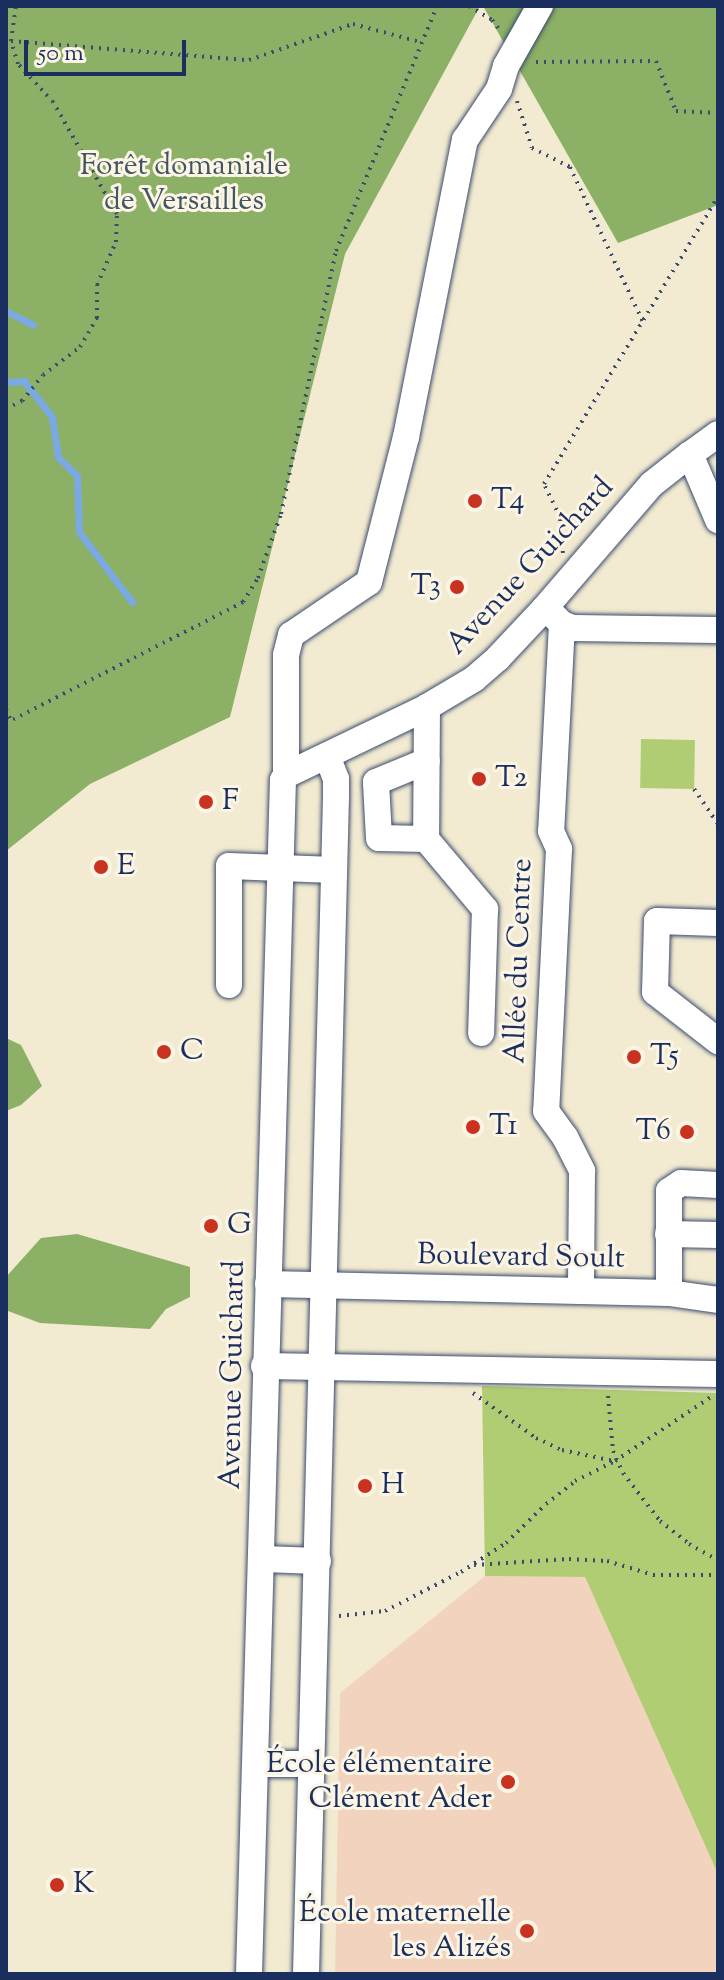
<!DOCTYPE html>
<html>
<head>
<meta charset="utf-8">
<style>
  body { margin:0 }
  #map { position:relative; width:724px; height:1980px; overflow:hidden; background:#f2ebd1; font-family:"Sorts Mill Goudy",serif }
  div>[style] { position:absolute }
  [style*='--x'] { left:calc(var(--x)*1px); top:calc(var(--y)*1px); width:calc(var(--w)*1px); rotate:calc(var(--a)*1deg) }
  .built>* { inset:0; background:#f2d4be }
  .green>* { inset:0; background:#b0cd73; transform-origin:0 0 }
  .forest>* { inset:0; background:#8cb065 }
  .stream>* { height:7px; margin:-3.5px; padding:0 3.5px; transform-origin:3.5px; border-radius:3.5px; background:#7aa9e4 }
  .path>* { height:4px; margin-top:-2px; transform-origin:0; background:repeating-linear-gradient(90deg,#3b4b6f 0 2px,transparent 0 8px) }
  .roads { filter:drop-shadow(0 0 2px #3b4b6f) drop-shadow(0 0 2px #3b4b6f) }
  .minor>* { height:26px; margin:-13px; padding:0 13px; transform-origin:13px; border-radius:13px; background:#fff }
  .dots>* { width:22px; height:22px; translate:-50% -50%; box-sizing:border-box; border:4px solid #fcf5e5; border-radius:50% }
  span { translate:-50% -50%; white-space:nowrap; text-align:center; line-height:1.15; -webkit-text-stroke:6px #fcf5e5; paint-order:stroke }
  .park-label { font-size:30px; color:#405663 }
  .poi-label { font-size:30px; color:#1b2f5e }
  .left { translate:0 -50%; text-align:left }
  .right { translate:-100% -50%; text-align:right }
  .street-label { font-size:30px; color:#1b2f5e }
  .frame { position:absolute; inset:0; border:8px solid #1b2f5e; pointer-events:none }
  .scale { position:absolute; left:24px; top:40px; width:162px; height:36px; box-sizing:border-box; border:4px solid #1b2f5e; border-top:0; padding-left:10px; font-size:24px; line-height:28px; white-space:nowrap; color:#1b2f5e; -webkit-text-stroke:6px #fcf5e5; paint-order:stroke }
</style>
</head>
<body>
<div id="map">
  <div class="built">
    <div style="clip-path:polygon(485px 1576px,585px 1577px,718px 1872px,718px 1974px,335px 1974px,340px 1693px)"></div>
  </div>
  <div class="green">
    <div style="left:641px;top:739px;width:54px;height:49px;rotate:1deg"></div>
    <div style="clip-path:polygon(482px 1386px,718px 1393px,718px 1874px,585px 1577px,485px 1576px)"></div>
  </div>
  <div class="forest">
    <div style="clip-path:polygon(6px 6px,480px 6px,345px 254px,230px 717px,90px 784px,6px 851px)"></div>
    <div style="clip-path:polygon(483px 6px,718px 6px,718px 205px,618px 243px)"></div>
    <div style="clip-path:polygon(6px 1038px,21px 1045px,42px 1086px,21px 1105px,6px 1111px)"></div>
    <div style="clip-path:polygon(77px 1234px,190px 1267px,190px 1297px,166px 1309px,150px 1329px,40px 1323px,8px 1311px,6px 1277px,41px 1238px)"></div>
  </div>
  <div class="stream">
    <div style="--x:6;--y:311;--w:30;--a:27"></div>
    <div style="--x:6;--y:382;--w:18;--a:-3"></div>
    <div style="--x:24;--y:381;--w:46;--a:52.1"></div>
    <div style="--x:52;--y:417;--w:40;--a:81.5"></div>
    <div style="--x:58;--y:457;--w:27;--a:45"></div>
    <div style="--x:77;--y:476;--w:56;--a:88"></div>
    <div style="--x:79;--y:532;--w:88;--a:52.9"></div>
  </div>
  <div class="path">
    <div style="--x:469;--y:6;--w:27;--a:31"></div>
    <div style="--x:492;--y:20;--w:15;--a:53"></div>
    <div style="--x:11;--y:41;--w:239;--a:4.6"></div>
    <div style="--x:249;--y:60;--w:110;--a:-19.1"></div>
    <div style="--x:353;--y:24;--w:69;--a:15"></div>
    <div style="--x:536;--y:62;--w:120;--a:-0.5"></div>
    <div style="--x:656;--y:61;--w:54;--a:68.2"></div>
    <div style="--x:676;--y:111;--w:42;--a:2.7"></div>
    <div style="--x:517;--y:101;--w:49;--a:72.3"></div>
    <div style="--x:532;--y:148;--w:42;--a:26.6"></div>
    <div style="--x:570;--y:167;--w:171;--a:64.8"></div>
    <div style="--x:6;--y:409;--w:18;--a:-27"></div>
    <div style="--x:22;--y:401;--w:33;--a:-51"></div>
    <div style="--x:43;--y:375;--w:46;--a:-37.1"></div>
    <div style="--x:80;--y:347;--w:34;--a:-60"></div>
    <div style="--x:97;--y:318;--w:33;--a:-90"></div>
    <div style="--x:97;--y:285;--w:47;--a:-66.2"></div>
    <div style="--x:116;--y:242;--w:28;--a:-88"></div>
    <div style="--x:117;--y:214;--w:129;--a:-119.7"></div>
    <div style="--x:53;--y:102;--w:52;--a:-132.6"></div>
    <div style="--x:18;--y:64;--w:24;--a:-107"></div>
    <div style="--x:11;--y:41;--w:35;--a:-82"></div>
    <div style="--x:563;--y:553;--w:36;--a:-95"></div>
    <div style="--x:560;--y:517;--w:37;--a:-116"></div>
    <div style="--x:544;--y:484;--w:336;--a:-58.8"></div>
    <div style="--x:6;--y:709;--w:12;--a:66"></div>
    <div style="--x:6;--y:723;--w:266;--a:-27"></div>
    <div style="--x:243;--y:602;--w:28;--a:-58"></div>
    <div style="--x:258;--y:578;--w:68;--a:-70.2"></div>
    <div style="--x:281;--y:514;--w:269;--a:-78.2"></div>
    <div style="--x:336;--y:251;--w:265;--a:-67.6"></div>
    <div style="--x:694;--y:789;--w:42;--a:55.6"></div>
    <div style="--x:473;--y:1393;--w:77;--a:35.5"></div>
    <div style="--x:536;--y:1438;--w:29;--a:25"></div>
    <div style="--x:562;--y:1450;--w:53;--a:11.9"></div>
    <div style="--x:608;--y:1396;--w:55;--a:84.8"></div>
    <div style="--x:613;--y:1451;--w:24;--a:66"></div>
    <div style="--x:623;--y:1473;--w:61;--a:52.4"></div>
    <div style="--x:660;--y:1521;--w:37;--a:38"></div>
    <div style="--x:689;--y:1544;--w:33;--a:29"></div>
    <div style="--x:474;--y:1565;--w:95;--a:-3.6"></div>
    <div style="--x:569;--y:1559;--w:38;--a:3"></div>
    <div style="--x:607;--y:1561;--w:48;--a:16.9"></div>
    <div style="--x:653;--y:1575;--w:65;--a:0"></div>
    <div style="--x:339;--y:1616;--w:46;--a:-6.2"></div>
    <div style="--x:385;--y:1611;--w:85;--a:-27.2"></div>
    <div style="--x:461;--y:1572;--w:54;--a:-32.8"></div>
    <div style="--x:506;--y:1543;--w:56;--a:-44.3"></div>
    <div style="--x:546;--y:1504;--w:37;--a:-38"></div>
    <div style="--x:575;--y:1481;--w:45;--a:-26.6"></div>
    <div style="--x:615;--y:1461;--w:115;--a:-33.7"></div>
  </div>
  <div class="roads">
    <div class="minor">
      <div style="--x:718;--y:434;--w:34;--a:144"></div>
      <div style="--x:690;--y:454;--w:72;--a:67"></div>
      <div style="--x:551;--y:613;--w:16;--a:45"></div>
      <div style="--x:562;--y:624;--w:12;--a:20"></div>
      <div style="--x:573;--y:628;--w:145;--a:0.8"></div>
      <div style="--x:562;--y:624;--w:207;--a:93"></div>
      <div style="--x:551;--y:831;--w:20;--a:66"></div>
      <div style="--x:559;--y:849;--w:262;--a:92.8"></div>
      <div style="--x:546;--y:1111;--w:32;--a:54"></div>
      <div style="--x:565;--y:1137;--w:38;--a:63"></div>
      <div style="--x:582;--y:1171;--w:119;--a:90.5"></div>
      <div style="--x:427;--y:707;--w:132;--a:90.4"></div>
      <div style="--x:426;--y:839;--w:92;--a:49.9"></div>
      <div style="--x:485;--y:909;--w:124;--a:91.8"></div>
      <div style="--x:286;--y:775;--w:120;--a:-90"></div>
      <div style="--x:286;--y:655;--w:21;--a:-76"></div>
      <div style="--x:291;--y:635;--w:94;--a:-34.2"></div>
      <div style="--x:369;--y:582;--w:150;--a:-75.7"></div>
      <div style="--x:406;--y:437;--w:303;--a:-78.8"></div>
      <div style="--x:465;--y:140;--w:61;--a:-56.3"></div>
      <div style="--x:499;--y:89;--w:24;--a:-73"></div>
      <div style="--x:506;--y:66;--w:69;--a:-60.5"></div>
      <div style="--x:426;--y:839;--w:47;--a:-178.8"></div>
      <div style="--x:379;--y:838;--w:56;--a:-93.1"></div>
      <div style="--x:376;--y:782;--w:55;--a:-22.4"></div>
      <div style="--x:718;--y:923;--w:61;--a:-178.1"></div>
      <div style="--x:657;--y:921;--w:71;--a:91.6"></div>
      <div style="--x:655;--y:992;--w:80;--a:37.9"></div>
      <div style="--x:229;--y:985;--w:119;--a:-90"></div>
      <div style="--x:229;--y:866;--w:105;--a:2.2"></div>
      <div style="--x:668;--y:1234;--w:50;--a:1.1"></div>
      <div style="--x:268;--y:1284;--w:401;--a:1.3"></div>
      <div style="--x:669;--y:1293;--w:49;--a:8.1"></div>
      <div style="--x:669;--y:1293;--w:102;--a:-90"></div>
      <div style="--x:669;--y:1191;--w:14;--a:-34"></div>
      <div style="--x:681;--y:1183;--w:37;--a:3"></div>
      <div style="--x:264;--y:1366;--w:454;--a:1"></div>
      <div style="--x:263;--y:1559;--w:55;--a:2.1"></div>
      <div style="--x:257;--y:1764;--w:55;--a:0"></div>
      <div style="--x:249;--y:1974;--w:1194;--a:-88.37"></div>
      <div style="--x:283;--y:780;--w:6;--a:-59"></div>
      <div style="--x:286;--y:775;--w:157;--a:-25.7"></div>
      <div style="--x:427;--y:707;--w:55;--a:-30.8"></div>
      <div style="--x:474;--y:679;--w:32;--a:-41"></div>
      <div style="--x:498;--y:658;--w:67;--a:-46.8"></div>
      <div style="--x:544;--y:609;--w:165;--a:-49.2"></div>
      <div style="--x:652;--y:484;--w:48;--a:-38.3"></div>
      <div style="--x:306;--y:1974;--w:1177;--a:-88.54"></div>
      <div style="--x:336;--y:797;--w:18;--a:-90"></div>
      <div style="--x:336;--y:779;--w:25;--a:-111"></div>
    </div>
  </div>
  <div class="dots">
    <div style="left:475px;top:501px;background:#c8321e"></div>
    <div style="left:457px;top:587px;background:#c8321e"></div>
    <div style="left:479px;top:779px;background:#c8321e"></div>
    <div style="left:206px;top:802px;background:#c8321e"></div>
    <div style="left:101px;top:867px;background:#c8321e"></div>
    <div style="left:164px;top:1052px;background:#c8321e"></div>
    <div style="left:634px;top:1057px;background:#c8321e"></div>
    <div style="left:473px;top:1127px;background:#c8321e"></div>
    <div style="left:687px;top:1132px;background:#c8321e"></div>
    <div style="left:211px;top:1226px;background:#c8321e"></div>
    <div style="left:365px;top:1486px;background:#c8321e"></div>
    <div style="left:508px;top:1782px;background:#c8321e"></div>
    <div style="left:57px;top:1885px;background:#c8321e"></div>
    <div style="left:527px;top:1931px;background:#c8321e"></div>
  </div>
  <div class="park-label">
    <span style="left:184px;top:184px">Forêt domaniale<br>de Versailles</span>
  </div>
  <div class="poi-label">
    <span class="left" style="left:491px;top:501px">T4</span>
    <span class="right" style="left:441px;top:587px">T3</span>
    <span class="left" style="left:495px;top:779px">T2</span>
    <span class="left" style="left:222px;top:802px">F</span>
    <span class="left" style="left:117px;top:867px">E</span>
    <span class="left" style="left:180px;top:1052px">C</span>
    <span class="left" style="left:650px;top:1057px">T5</span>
    <span class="left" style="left:489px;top:1127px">T1</span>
    <span class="right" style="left:671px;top:1132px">T6</span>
    <span class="left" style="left:227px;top:1226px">G</span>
    <span class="left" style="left:381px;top:1486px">H</span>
    <span class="right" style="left:492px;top:1782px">École élémentaire<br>Clément Ader</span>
    <span class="left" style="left:73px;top:1885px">K</span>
    <span class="right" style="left:511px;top:1931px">École maternelle<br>les Alizés</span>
  </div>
  <div class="street-label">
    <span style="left:531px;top:567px;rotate:-47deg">Avenue Guichard</span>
    <span style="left:520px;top:961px;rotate:-88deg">Allée du Centre</span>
    <span style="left:521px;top:1258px;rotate:1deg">Boulevard Soult</span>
    <span style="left:234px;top:1375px;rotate:-89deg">Avenue Guichard</span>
  </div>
  <div class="frame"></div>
  <div class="scale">50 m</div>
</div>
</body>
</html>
